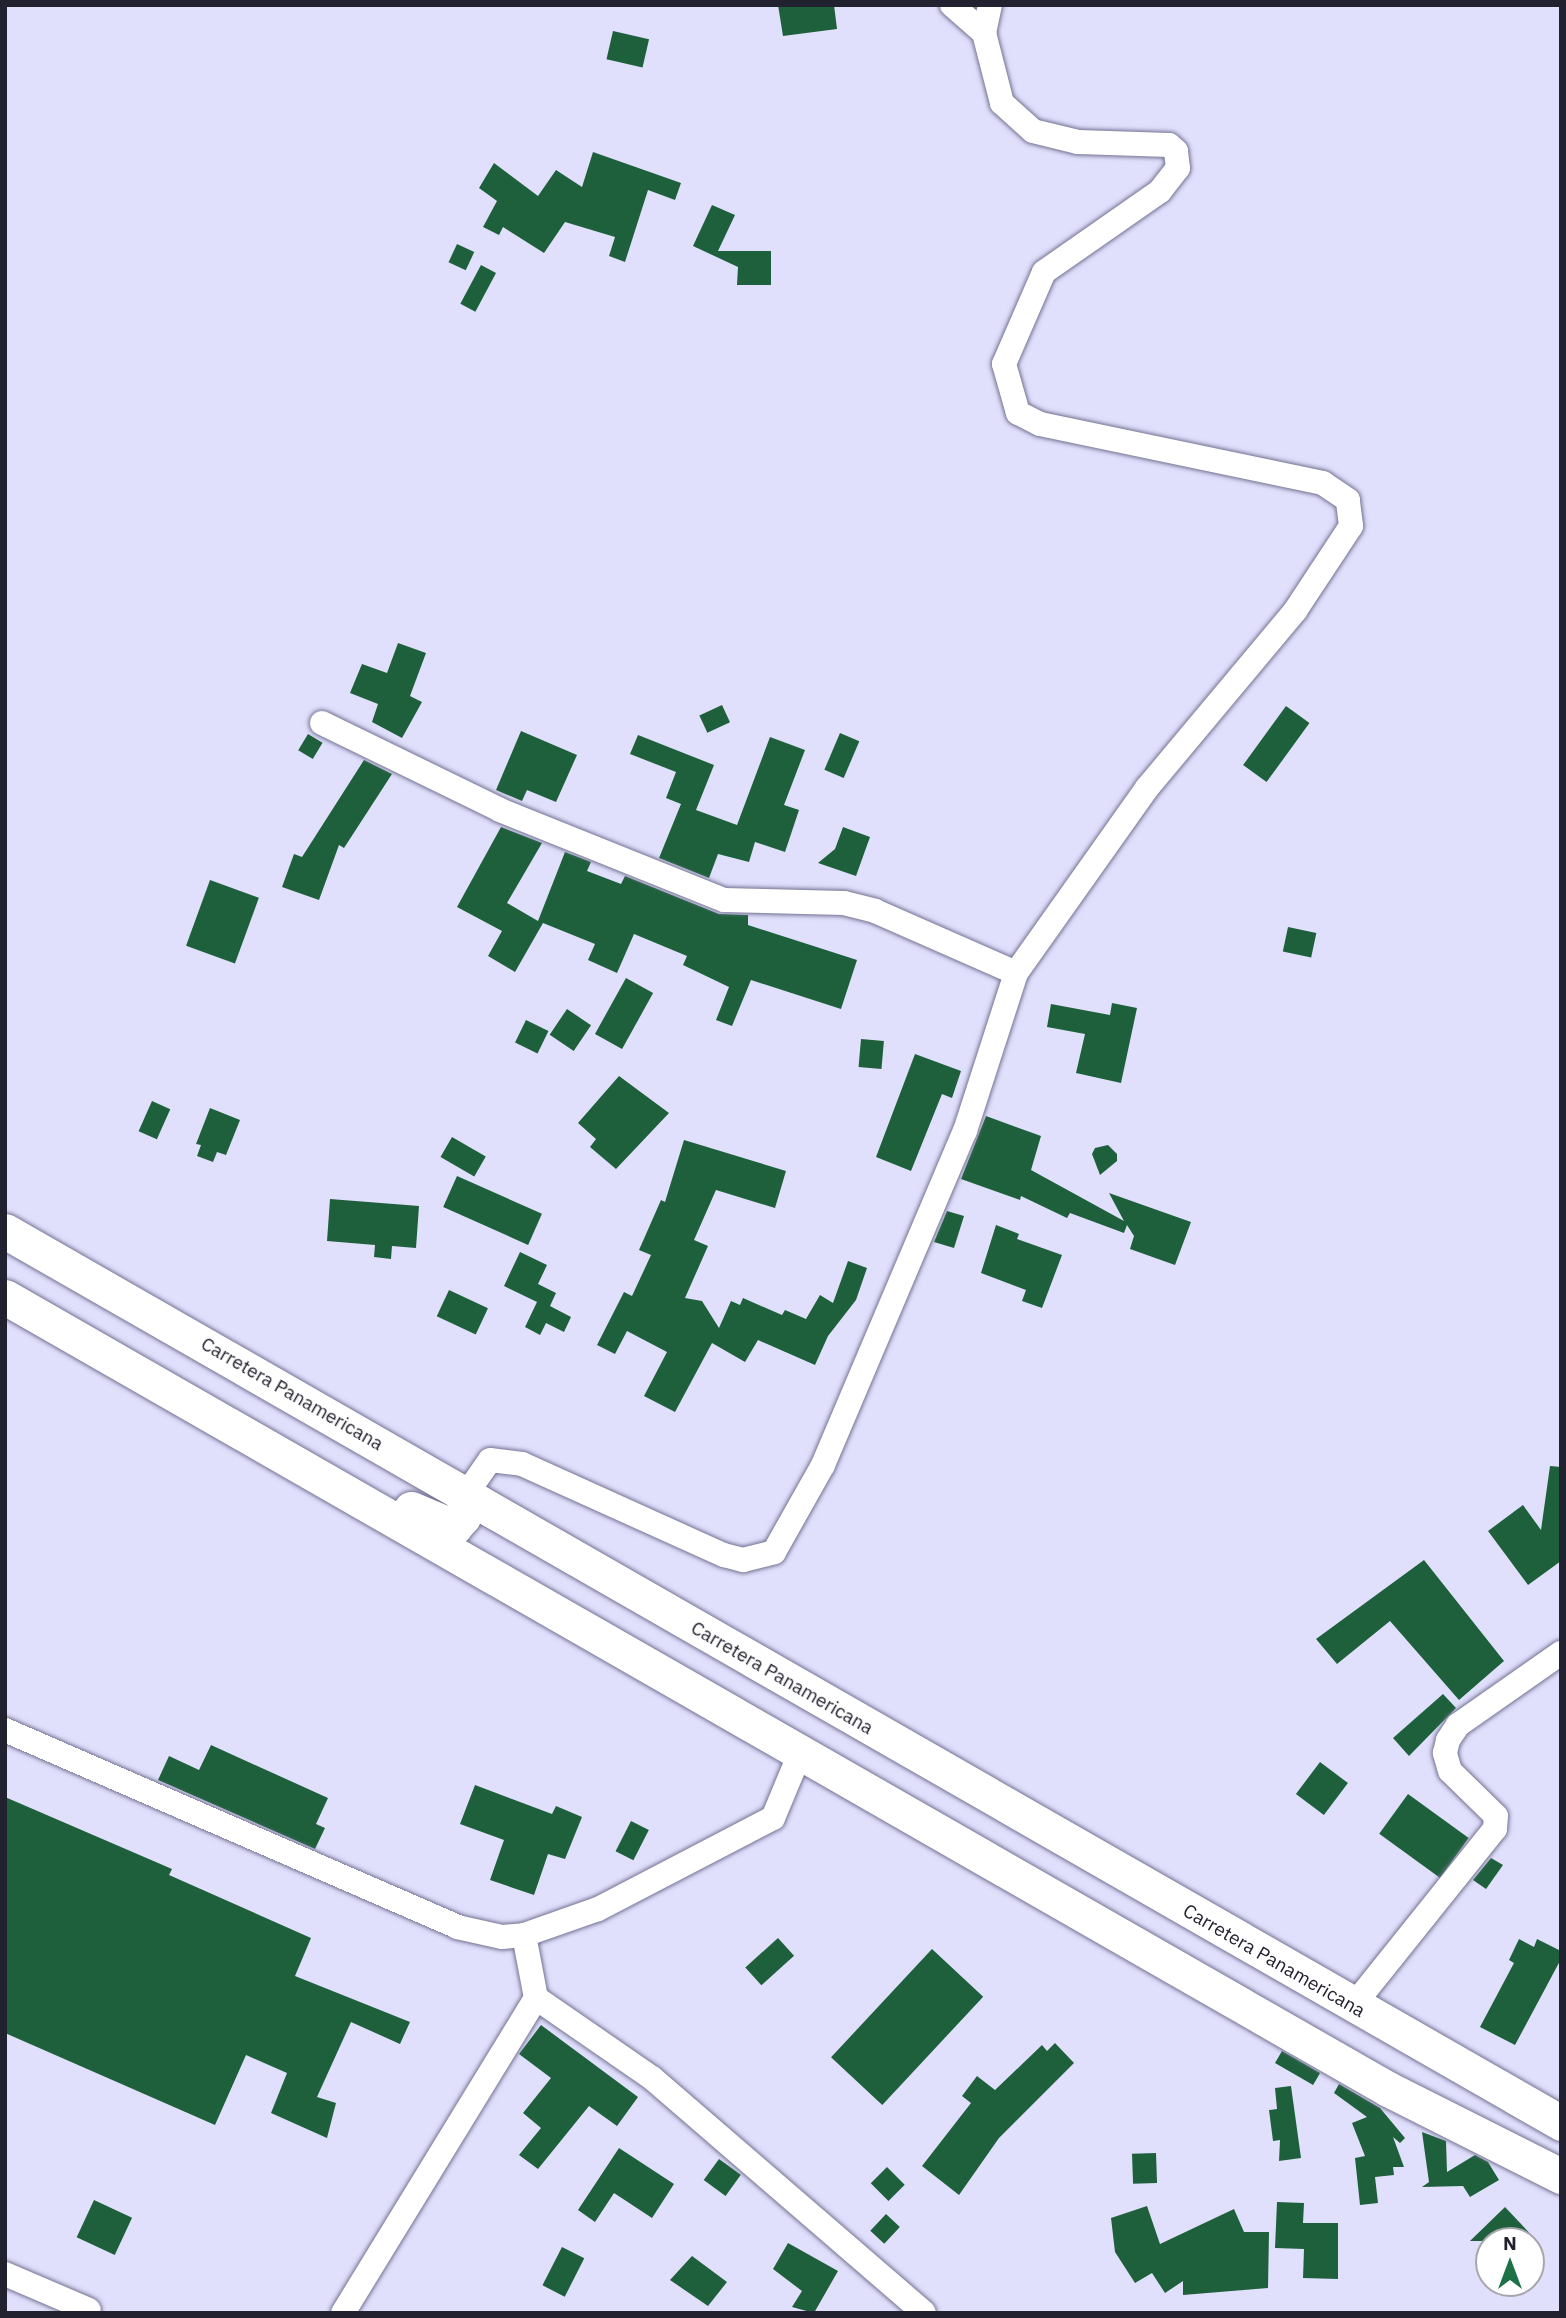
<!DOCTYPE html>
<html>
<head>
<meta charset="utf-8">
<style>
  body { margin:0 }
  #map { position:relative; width:1566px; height:2318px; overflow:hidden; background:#e0e0fd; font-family:"IBM Plex Sans",sans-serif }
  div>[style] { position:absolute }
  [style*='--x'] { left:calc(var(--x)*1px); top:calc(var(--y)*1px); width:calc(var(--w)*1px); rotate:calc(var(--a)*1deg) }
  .building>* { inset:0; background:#1e603b; transform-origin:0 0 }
  .roads { filter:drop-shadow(0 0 2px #737292) drop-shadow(0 0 2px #737292) }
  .minor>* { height:24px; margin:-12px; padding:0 12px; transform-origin:12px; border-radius:12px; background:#fff }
  .highway>* { height:35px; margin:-17.5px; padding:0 17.5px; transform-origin:17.5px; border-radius:17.5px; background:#fff }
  span { translate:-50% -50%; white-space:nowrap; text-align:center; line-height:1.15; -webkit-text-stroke:7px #fff; paint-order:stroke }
  .street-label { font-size:19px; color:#22212f }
  .frame { position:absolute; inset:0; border:7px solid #22212f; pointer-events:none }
  .north { position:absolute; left:1475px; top:2227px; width:70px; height:70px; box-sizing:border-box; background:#fff; border:2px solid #a7a6ac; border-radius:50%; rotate:0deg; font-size:19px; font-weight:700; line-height:28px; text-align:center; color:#22212f }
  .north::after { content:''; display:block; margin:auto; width:24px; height:32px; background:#1d7245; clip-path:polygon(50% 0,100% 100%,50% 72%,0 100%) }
</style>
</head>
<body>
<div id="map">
  <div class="building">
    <div style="clip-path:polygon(778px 5px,834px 5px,837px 29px,783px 36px)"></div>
    <div style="left:613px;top:31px;width:37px;height:29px;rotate:13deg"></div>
    <div style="clip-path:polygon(593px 152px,681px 183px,675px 200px,648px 190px,625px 262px,609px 256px,615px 237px,565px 222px,544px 253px,503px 227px,499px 235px,483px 227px,497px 201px,479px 188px,494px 163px,538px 196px,556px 170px,582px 187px)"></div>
    <div style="clip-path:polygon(712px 205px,735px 215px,718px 251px,771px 251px,771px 285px,737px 285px,738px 267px,693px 246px)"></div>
    <div style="left:457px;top:244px;width:19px;height:20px;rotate:25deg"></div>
    <div style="left:481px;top:265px;width:17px;height:44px;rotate:28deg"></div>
    <div style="clip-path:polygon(398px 643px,426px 653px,410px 696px,422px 702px,402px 738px,372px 722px,378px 704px,350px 693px,362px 664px,387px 673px)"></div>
    <div style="left:722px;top:705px;width:19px;height:25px;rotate:65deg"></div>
    <div style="left:1286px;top:706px;width:29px;height:73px;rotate:36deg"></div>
    <div style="clip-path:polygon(521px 731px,577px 755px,556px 802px,527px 790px,522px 801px,496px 790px)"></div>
    <div style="left:840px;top:733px;width:21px;height:40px;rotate:23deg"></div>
    <div style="left:308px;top:734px;width:17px;height:19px;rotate:31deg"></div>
    <div style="clip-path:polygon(638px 735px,714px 765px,696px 810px,737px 825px,770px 737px,805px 750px,784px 805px,799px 810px,785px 852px,755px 842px,749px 862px,718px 854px,709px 878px,659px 858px,681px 804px,691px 808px,666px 798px,676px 772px,630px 754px)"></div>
    <div style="clip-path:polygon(364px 760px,392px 774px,344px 848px,339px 845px,319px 900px,282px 887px,294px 854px,302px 857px)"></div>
    <div style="clip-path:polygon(501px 827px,542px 843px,507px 903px,538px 921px,565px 852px,591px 862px,587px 871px,621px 884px,625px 876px,719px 914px,748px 915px,748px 925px,857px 960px,841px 1009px,751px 980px,732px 1026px,716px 1020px,729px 987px,683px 965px,687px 956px,634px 934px,617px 973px,588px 960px,595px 944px,543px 923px,515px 972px,488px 956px,502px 931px,457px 907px)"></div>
    <div style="clip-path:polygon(843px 827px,870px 837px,856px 876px,818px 863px,835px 849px)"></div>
    <div style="left:210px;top:880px;width:52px;height:70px;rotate:20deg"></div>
    <div style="left:1288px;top:927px;width:29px;height:25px;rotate:12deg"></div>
    <div style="left:626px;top:978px;width:31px;height:64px;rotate:29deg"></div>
    <div style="clip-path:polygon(1112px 1003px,1137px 1008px,1121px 1083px,1076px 1073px,1085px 1034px,1047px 1027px,1051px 1004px,1110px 1015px)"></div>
    <div style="left:567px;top:1009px;width:29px;height:31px;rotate:34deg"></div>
    <div style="left:526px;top:1020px;width:25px;height:25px;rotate:26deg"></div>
    <div style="left:861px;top:1039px;width:23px;height:28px;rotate:5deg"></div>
    <div style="clip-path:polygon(915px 1054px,961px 1071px,952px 1098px,942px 1094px,911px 1171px,876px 1157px)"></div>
    <div style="clip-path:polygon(619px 1076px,669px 1113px,616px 1169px,590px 1147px,596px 1139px,578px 1123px)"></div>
    <div style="left:152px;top:1101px;width:20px;height:33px;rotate:24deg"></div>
    <div style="clip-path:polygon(210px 1108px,240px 1120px,226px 1155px,217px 1152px,213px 1162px,197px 1156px,201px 1145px,196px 1144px)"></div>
    <div style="clip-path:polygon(986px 1116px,1041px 1136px,1031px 1170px,1124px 1221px,1109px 1193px,1191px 1222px,1175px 1265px,1130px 1249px,1134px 1236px,1127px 1225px,1124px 1233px,1070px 1213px,1067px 1218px,1021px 1196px,1020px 1200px,961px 1179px)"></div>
    <div style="left:452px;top:1137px;width:39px;height:23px;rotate:30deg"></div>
    <div style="clip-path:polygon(684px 1140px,786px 1171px,775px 1208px,716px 1190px,694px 1240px,708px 1246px,685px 1298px,702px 1301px,719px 1328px,731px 1301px,740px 1305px,743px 1298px,782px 1315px,785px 1310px,806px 1319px,820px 1295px,833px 1303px,848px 1261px,867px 1268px,856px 1300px,828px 1336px,815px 1365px,758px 1340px,745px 1362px,712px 1343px,675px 1412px,644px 1396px,667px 1352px,627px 1331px,615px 1354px,597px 1345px,624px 1292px,632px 1296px,651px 1255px,639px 1250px,661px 1200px,665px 1202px)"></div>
    <div style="clip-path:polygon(1108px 1145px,1117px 1154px,1117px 1161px,1100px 1175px,1092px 1154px,1095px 1148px)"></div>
    <div style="left:457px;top:1176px;width:93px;height:34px;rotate:24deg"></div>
    <div style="clip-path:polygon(330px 1199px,419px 1206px,416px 1248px,392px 1246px,391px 1259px,374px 1257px,375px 1245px,327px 1241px)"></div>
    <div style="clip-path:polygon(947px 1211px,964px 1216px,954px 1248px,934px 1242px)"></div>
    <div style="clip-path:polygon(996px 1225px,1019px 1234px,1017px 1239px,1062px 1255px,1042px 1308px,1022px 1301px,1026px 1290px,981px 1273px)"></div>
    <div style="clip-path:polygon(520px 1252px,547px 1265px,538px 1284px,556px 1293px,550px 1306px,571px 1317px,564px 1332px,546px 1323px,540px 1335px,525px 1327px,537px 1302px,504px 1286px)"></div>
    <div style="left:449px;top:1290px;width:43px;height:29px;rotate:25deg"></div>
    <div style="clip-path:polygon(1550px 1466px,1561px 1467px,1561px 1561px,1528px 1585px,1488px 1531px,1523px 1505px,1541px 1530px)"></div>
    <div style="clip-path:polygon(1424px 1560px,1504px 1661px,1459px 1700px,1390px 1621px,1337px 1664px,1316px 1639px)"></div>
    <div style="clip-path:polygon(1443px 1694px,1456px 1708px,1409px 1756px,1393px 1738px)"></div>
    <div style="clip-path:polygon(211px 1745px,328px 1798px,316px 1824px,325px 1828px,315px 1849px,158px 1780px,169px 1756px,199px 1770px)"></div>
    <div style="left:1320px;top:1762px;width:35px;height:40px;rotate:37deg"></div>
    <div style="clip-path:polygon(475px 1785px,552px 1814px,556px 1806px,582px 1817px,565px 1859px,548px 1854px,534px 1895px,490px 1880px,504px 1840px,460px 1824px)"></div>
    <div style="left:1408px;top:1794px;width:75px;height:49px;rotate:36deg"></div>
    <div style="clip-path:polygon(5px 1797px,172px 1869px,169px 1875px,311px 1938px,295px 1976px,410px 2022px,400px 2044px,351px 2022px,317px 2097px,336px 2103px,327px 2138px,271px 2113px,287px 2073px,246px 2055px,215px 2125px,5px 2033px)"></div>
    <div style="left:631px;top:1821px;width:20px;height:34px;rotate:27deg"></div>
    <div style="clip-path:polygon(1491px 1858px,1503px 1865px,1486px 1889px,1473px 1880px)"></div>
    <div style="left:778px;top:1938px;width:24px;height:44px;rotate:48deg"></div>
    <div style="clip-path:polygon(1519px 1939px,1534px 1947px,1537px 1939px,1561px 1951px,1561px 1959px,1515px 2045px,1480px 2027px,1514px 1963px,1509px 1960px)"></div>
    <div style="left:932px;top:1949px;width:70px;height:148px;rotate:43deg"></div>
    <div style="clip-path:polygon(541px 2025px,638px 2097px,617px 2126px,589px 2106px,538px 2169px,519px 2155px,541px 2128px,523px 2113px,551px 2078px,519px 2054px)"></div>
    <div style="clip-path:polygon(1055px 2043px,1074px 2063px,999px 2138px,959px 2195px,922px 2166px,971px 2103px,962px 2096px,977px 2076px,995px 2090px,1042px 2045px,1047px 2051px)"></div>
    <div style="left:1282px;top:2051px;width:44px;height:14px;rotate:30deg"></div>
    <div style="clip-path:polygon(1339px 2084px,1380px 2108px,1405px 2138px,1400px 2143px,1393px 2137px,1404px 2167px,1393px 2167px,1394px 2175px,1375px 2177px,1378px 2203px,1360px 2205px,1355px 2158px,1365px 2156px,1352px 2123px,1367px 2117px,1334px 2093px)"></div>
    <div style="clip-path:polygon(1291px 2086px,1301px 2158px,1279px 2161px,1280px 2140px,1273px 2141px,1269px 2110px,1277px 2109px,1275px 2088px)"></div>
    <div style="clip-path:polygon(1422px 2132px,1446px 2141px,1447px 2172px,1475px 2155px,1488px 2162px,1499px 2180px,1470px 2197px,1463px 2186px,1422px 2187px,1429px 2182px)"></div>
    <div style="clip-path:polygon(619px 2148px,674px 2184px,652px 2218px,614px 2193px,595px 2222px,578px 2210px)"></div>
    <div style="left:1156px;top:2153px;width:30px;height:24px;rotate:88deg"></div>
    <div style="left:719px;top:2159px;width:27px;height:26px;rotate:36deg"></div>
    <div style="left:887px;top:2167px;width:25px;height:23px;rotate:45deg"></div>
    <div style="left:94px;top:2200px;width:42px;height:41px;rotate:25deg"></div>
    <div style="clip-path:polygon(1277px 2202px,1304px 2203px,1303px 2223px,1338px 2223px,1338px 2279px,1303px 2278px,1304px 2249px,1275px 2248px)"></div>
    <div style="clip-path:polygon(1147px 2206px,1160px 2244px,1234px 2209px,1244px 2232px,1269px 2232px,1268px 2288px,1183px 2295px,1183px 2281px,1165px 2293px,1152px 2273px,1135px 2283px,1115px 2252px,1111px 2218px)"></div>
    <div style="clip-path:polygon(1505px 2207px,1537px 2241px,1470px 2241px)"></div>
    <div style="left:886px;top:2214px;width:19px;height:23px;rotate:43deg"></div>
    <div style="clip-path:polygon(788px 2243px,838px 2271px,814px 2313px,792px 2307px,802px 2291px,773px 2269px)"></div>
    <div style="left:562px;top:2247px;width:25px;height:43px;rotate:27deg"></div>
    <div style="clip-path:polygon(692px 2256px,727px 2282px,708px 2306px,670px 2280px)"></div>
  </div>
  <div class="roads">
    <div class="minor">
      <div style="--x:952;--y:5;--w:43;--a:41.2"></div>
      <div style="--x:322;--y:723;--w:198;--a:26"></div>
      <div style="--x:500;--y:810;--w:241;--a:21.9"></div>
      <div style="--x:724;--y:900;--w:120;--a:1.4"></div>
      <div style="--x:844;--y:903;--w:32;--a:14"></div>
      <div style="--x:875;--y:911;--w:154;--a:23.7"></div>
      <div style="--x:467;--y:1493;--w:40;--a:-55.1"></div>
      <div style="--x:490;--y:1460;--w:32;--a:7"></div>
      <div style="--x:522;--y:1464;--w:222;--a:24.3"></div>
      <div style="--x:724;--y:1555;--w:20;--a:15"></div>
      <div style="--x:743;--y:1560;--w:32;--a:-14"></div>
      <div style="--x:774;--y:1552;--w:100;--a:-60.6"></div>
      <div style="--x:823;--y:1465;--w:363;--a:-67"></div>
      <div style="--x:965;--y:1131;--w:166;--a:-72.1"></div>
      <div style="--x:1016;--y:973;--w:227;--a:-54.7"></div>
      <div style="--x:1147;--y:788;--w:231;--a:-50.1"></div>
      <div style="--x:1295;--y:611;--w:102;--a:-56.6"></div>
      <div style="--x:1351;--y:526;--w:26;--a:-97"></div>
      <div style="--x:1348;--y:500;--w:30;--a:-146"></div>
      <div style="--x:1323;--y:483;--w:289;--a:-168.2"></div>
      <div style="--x:1040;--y:424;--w:25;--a:-153"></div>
      <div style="--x:1018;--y:413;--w:51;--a:-105.9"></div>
      <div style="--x:1004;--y:364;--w:100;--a:-66.5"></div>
      <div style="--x:1044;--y:272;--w:141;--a:-34.9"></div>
      <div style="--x:1160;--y:191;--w:29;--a:-52"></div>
      <div style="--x:1178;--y:168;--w:17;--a:-97"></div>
      <div style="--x:1176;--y:151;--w:9;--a:-139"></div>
      <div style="--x:1169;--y:145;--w:91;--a:-178.1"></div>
      <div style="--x:1078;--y:142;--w:46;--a:-166.3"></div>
      <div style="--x:1033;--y:131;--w:42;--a:-137.9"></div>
      <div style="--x:1002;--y:103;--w:72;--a:-104.4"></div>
      <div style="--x:984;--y:33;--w:29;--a:-78"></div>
      <div style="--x:5;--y:1730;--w:493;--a:23.5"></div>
      <div style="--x:457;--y:1927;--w:46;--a:12.5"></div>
      <div style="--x:502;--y:1937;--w:22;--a:-5"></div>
      <div style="--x:524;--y:1935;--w:78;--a:-19.4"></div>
      <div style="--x:598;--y:1909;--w:197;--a:-27.5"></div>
      <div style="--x:773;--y:1818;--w:70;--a:-67.4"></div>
      <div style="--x:536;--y:1998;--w:141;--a:34.6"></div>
      <div style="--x:652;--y:2078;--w:359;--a:40.8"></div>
      <div style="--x:1353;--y:2006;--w:227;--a:-51.3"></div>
      <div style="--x:1495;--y:1829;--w:13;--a:-86"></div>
      <div style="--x:1496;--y:1816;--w:64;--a:-135.6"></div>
      <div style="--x:1450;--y:1771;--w:19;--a:-106"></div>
      <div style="--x:1445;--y:1753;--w:13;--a:-77"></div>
      <div style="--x:1448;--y:1740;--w:18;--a:-56"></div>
      <div style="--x:1458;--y:1725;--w:126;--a:-35"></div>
      <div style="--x:5;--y:2274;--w:91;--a:23.2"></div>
      <div style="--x:343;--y:2313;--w:369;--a:-58.5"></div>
      <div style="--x:536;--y:1998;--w:64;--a:-100.8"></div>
    </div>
    <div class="highway">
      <div style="--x:5;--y:1231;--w:1794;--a:29.82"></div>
      <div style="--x:5;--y:1297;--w:1594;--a:29.8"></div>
      <div style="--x:1388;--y:2089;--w:194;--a:26.7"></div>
      <div style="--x:411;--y:1509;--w:47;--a:22.7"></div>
      <div style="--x:454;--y:1527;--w:13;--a:-48"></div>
      <div style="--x:463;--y:1517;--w:24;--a:-81"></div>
    </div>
  </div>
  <div class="street-label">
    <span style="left:292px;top:1394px;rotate:30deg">Carretera Panamericana</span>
    <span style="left:782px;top:1678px;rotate:30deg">Carretera Panamericana</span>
    <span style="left:1274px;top:1961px;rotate:30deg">Carretera Panamericana</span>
  </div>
  <div class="frame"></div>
  <div class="north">N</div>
</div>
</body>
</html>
